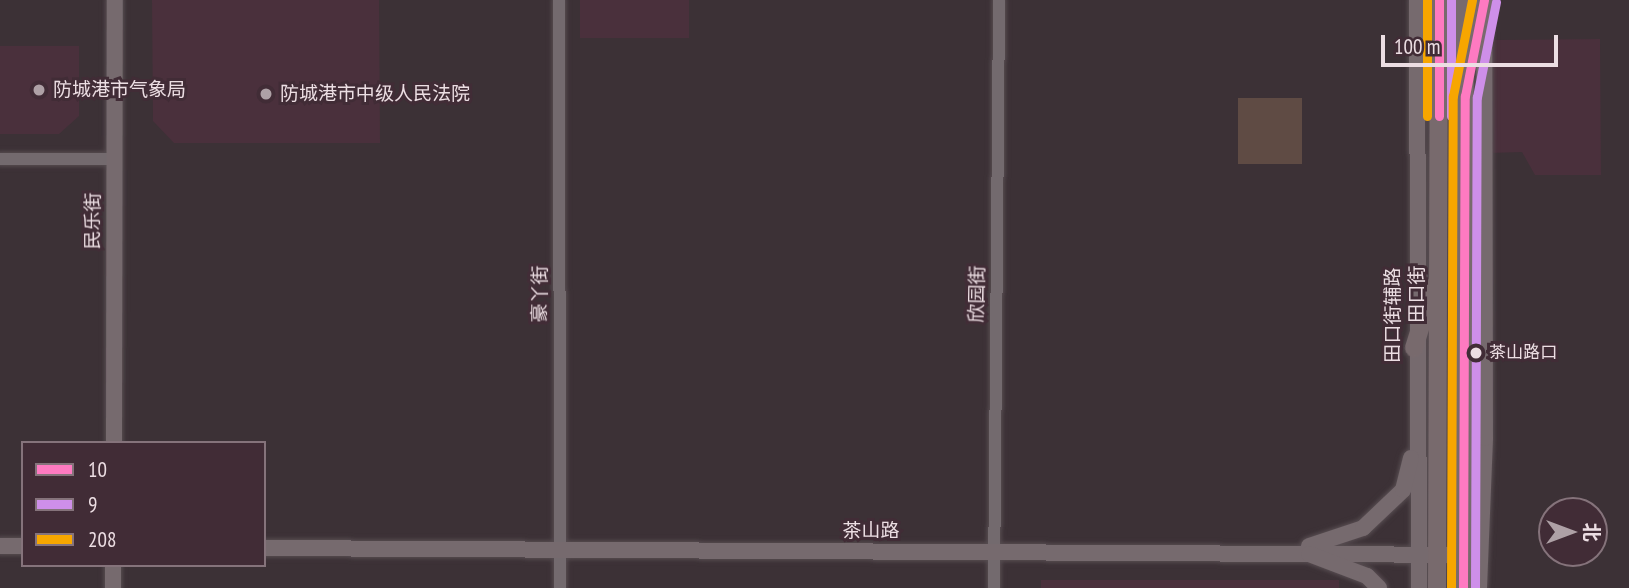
<!DOCTYPE html>
<html>
<head>
<meta charset="utf-8">
<style>
  body { margin:0 }
  #map { position:relative; width:1629px; height:588px; overflow:hidden; background:#3c3136; font-family:"PT Sans Narrow","Noto Sans SC",sans-serif }
  div>[style] { position:absolute }
  [style*='--x'] { left:calc(var(--x)*1px); top:calc(var(--y)*1px); width:calc(var(--w)*1px); rotate:calc(var(--a)*1deg) }
  .built>* { inset:0; background:#4a303c; transform-origin:0 0 }
  .green>* { inset:0; background:#5f4b44; transform-origin:0 0 }
  .roads { filter:drop-shadow(0 0 2px #574d51) drop-shadow(0 0 2px #574d51) }
  .street>* { height:12px; margin:-6px; padding:0 6px; transform-origin:6px; border-radius:6px; background:#736a6e }
  .secondary>* { height:16px; margin:-8px; padding:0 8px; transform-origin:8px; border-radius:8px; background:#766a6e }
  .primary>* { height:18px; margin:-9px; padding:0 9px; transform-origin:9px; border-radius:9px; background:#786a6d }
  .bus-1>* { height:9px; margin:-4.5px; padding:0 4.5px; transform-origin:4.5px; border-radius:4.5px; background:#fe7ac1 }
  .bus-2>* { height:9px; margin:-4.5px; padding:0 4.5px; transform-origin:4.5px; border-radius:4.5px; background:#ce8fe9 }
  .bus-3>* { height:9px; margin:-4.5px; padding:0 4.5px; transform-origin:4.5px; border-radius:4.5px; background:#f7a600 }
  .dots>* { width:19px; height:19px; translate:-50% -50%; box-sizing:border-box; border:4px solid #412c36; border-radius:50% }
  span { translate:-50% -50%; white-space:nowrap; text-align:center; line-height:1.15; -webkit-text-stroke:6px #412c36; paint-order:stroke }
  .bus-label { font-size:17px; color:#ecdee3 }
  .left { translate:0 -50%; text-align:left }
  .poi-label { font-size:19px; color:#ecdee3 }
  .street-label { font-size:19px; color:#ecdee3 }
  .legend { position:absolute; left:21px; top:441px; width:245px; height:126px; box-sizing:border-box; background:#412c36; border:2px solid #85737b; margin:0; padding:9px 12px; list-style:none; font-size:21px; color:#ecdee3 }
  .legend li { display:flex; align-items:center; gap:14px; height:35px }
  .legend b { width:35px; border:2px solid #85737b }
  .north { position:absolute; left:1538px; top:497px; width:70px; height:70px; box-sizing:border-box; background:#412c36; border:2px solid #85737b; border-radius:50%; rotate:90deg; font-size:19px; font-weight:700; line-height:28px; text-align:center; color:#ecdee3 }
  .north::after { content:''; display:block; margin:auto; width:24px; height:32px; background:#aea1a6; clip-path:polygon(50% 0,100% 100%,50% 72%,0 100%) }
  .scale { position:absolute; left:1381px; top:35px; width:177px; height:32px; box-sizing:border-box; border:4px solid #ecdee3; border-top:0; padding-left:9px; font-size:21px; line-height:24px; white-space:nowrap; color:#ecdee3; -webkit-text-stroke:5px #412c36; paint-order:stroke }
</style>
</head>
<body>
<div id="map">
  <div class="built">
    <div style="clip-path:polygon(152px 0,379px 0,380px 143px,174px 143px,153px 121px)"></div>
    <div style="left:580px;top:0;width:109px;height:38px"></div>
    <div style="clip-path:polygon(1600px 39px,1601px 175px,1535px 175px,1522px 152px,1488px 153px,1491px 40px)"></div>
    <div style="clip-path:polygon(0 46px,79px 46px,79px 116px,59px 134px,0 134px)"></div>
    <div style="left:1041px;top:580px;width:298px;height:11px"></div>
  </div>
  <div class="green">
    <div style="left:1238px;top:98px;width:64px;height:66px"></div>
  </div>
  <div class="roads">
    <div class="street">
      <div style="--x:559;--y:0;--w:588;--a:89.9"></div>
      <div style="--x:0;--y:159;--w:115;--a:0"></div>
      <div style="--x:994;--y:588;--w:588;--a:-89.51"></div>
    </div>
    <div class="secondary">
      <div style="--x:1417;--y:0;--w:588;--a:89.81"></div>
      <div style="--x:114;--y:443;--w:443;--a:-89.9"></div>
      <div style="--x:0;--y:546;--w:23;--a:0"></div>
      <div style="--x:1309;--y:546;--w:57;--a:-18.4"></div>
      <div style="--x:1363;--y:528;--w:55;--a:-43.5"></div>
      <div style="--x:1403;--y:490;--w:33;--a:-76"></div>
      <div style="--x:264;--y:548;--w:1214;--a:0.33"></div>
      <div style="--x:1309;--y:554;--w:62;--a:20.8"></div>
      <div style="--x:1367;--y:576;--w:17;--a:45"></div>
      <div style="--x:113;--y:588;--w:23;--a:-90"></div>
      <div style="--x:1479;--y:588;--w:150;--a:-87.7"></div>
      <div style="--x:1485;--y:438;--w:408;--a:-90.1"></div>
    </div>
    <div class="primary">
      <div style="--x:1473;--y:55;--w:56;--a:-78.7"></div>
      <div style="--x:1414;--y:348;--w:64;--a:-72.7"></div>
      <div style="--x:1437;--y:588;--w:588;--a:-89.81"></div>
      <div style="--x:1463;--y:588;--w:588;--a:-89.81"></div>
    </div>
  </div>
  <div class="bus-1">
    <div style="--x:1439;--y:0;--w:116;--a:90"></div>
    <div style="--x:1463;--y:588;--w:492;--a:-89.8"></div>
    <div style="--x:1465;--y:96;--w:98;--a:-78.8"></div>
  </div>
  <div class="bus-2">
    <div style="--x:1451;--y:0;--w:116;--a:90"></div>
    <div style="--x:1475;--y:588;--w:491;--a:-89.8"></div>
    <div style="--x:1477;--y:97;--w:97;--a:-78.7"></div>
  </div>
  <div class="bus-3">
    <div style="--x:1427;--y:0;--w:116;--a:90"></div>
    <div style="--x:1451;--y:588;--w:492;--a:-89.8"></div>
    <div style="--x:1453;--y:96;--w:98;--a:-78.8"></div>
  </div>
  <div class="dots">
    <div style="left:39px;top:90px;background:#aea1a6"></div>
    <div style="left:266px;top:94px;background:#aea1a6"></div>
    <div style="left:1476px;top:353px;background:#ecdee3"></div>
  </div>
  <div class="bus-label">
    <span class="left" style="left:1489px;top:353px">茶山路口</span>
  </div>
  <div class="poi-label">
    <span class="left" style="left:53px;top:90px">防城港市气象局</span>
    <span class="left" style="left:280px;top:94px">防城港市中级人民法院</span>
  </div>
  <div class="street-label">
    <span style="left:93px;top:221px;rotate:-90deg">民乐街</span>
    <span style="left:540px;top:294px;rotate:-90deg">豪丫街</span>
    <span style="left:977px;top:294px;rotate:-89deg">欣园街</span>
    <span style="left:1417px;top:294px;rotate:-90deg">田口街</span>
    <span style="left:1393px;top:315px;rotate:-90deg">田口街辅路</span>
    <span style="left:871px;top:531px">茶山路</span>
  </div>
  <ul class="legend">
  <li><b style="height:9px;background:#fe7ac1"></b>10</li>
  <li><b style="height:9px;background:#ce8fe9"></b>9</li>
  <li><b style="height:9px;background:#f7a600"></b>208</li>
  </ul>
  <div class="north">北</div>
  <div class="scale">100 m</div>
</div>
</body>
</html>
